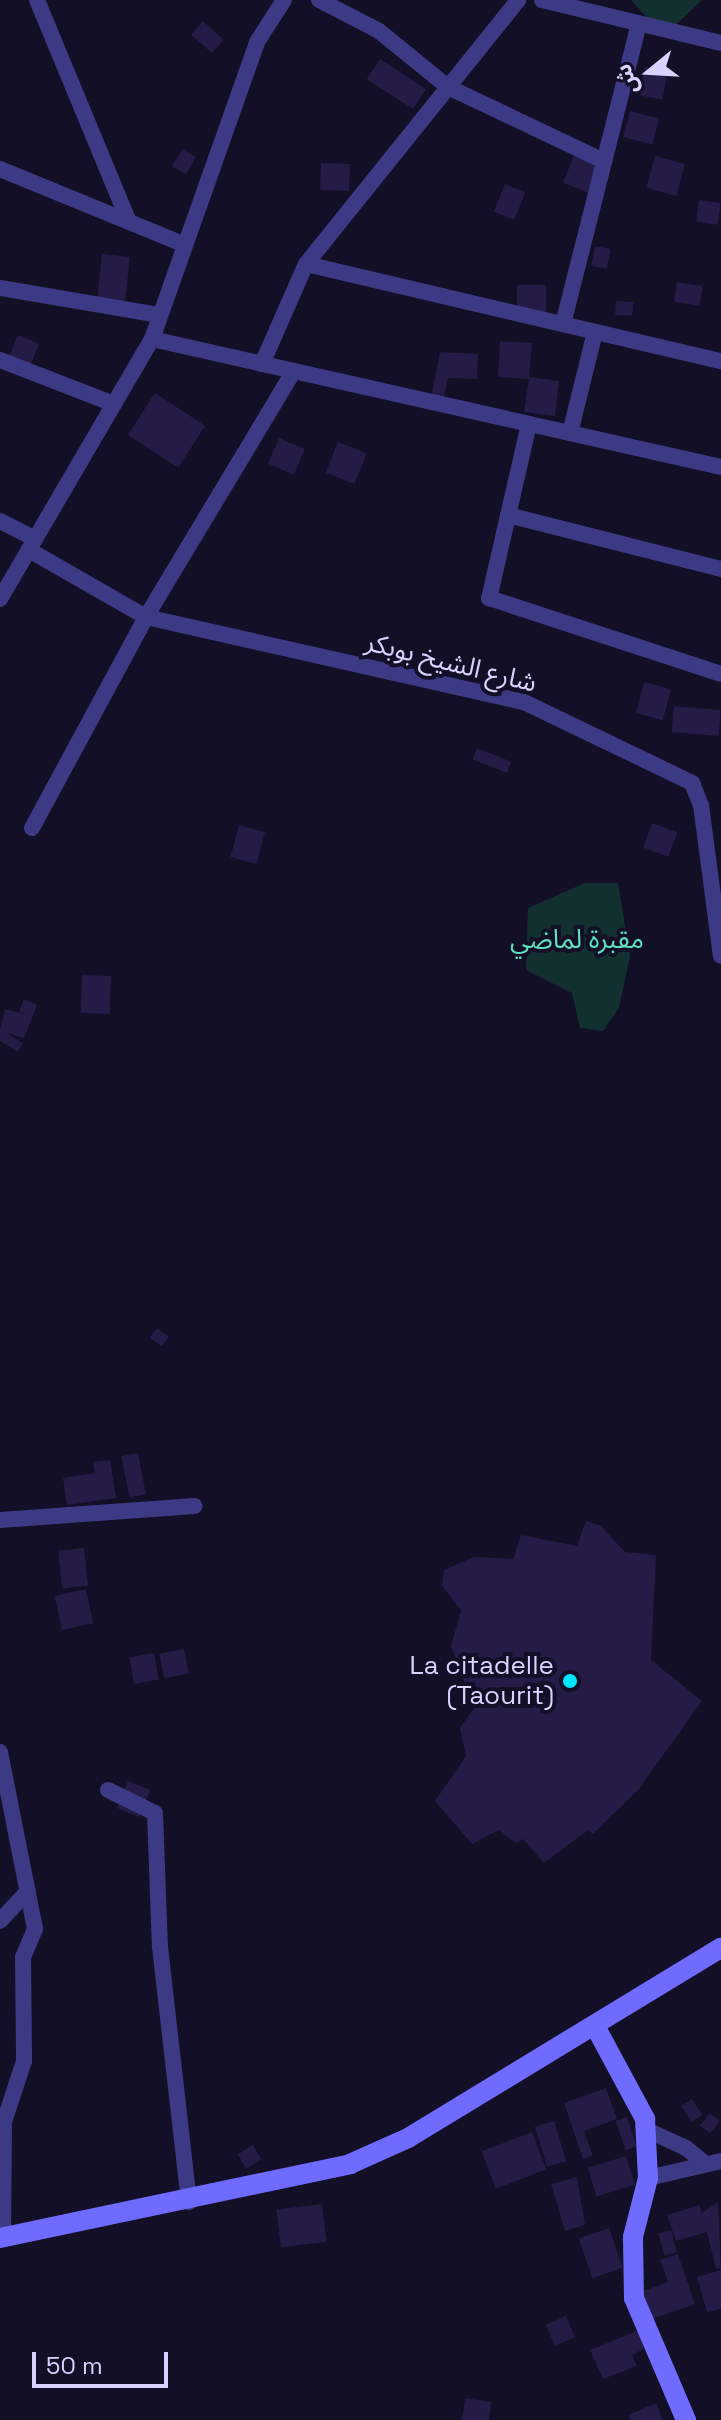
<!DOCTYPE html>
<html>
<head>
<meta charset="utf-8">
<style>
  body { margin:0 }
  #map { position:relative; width:721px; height:2420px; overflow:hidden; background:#130f26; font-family:"Space Grotesk","Noto Sans Arabic",sans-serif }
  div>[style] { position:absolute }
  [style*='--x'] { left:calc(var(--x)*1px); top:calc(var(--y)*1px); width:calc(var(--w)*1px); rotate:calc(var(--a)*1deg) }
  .green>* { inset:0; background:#12302f }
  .building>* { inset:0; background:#241b47; transform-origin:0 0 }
  .street>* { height:16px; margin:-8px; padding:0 8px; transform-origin:8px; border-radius:8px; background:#3d3a85 }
  .secondary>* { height:20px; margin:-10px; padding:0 10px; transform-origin:10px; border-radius:10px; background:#6f6bff }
  .dots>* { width:22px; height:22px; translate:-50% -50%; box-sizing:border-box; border:4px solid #130f26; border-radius:50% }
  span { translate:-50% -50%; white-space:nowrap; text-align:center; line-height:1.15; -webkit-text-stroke:8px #130f26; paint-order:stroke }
  .street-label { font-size:26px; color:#d9d4ff }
  .park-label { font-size:26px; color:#5fe0c0 }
  .poi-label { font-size:26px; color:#d9d4ff }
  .right { translate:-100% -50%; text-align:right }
  .north { position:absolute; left:609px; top:32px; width:80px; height:80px; -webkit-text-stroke:6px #130f26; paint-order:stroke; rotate:252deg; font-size:22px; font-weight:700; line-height:32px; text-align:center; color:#d9d4ff }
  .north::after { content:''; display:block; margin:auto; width:28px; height:36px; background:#d9d4ff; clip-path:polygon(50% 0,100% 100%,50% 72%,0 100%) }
  .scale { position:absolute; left:32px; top:2352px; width:136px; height:36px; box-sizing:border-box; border:4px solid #d9d4ff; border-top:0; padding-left:10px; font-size:24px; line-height:28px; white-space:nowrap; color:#d9d4ff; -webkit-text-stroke:6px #130f26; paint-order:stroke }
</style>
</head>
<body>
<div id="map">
  <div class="green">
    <div style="clip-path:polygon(631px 0,702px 0,664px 36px)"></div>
    <div style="clip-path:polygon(585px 883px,618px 883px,630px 956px,619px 1008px,603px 1031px,580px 1028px,572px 993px,526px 970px,528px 908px)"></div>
  </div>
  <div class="building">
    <div style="left:203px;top:21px;width:28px;height:18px;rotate:42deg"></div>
    <div style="left:380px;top:59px;width:55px;height:24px;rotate:33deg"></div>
    <div style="left:645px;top:67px;width:23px;height:29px;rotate:10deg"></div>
    <div style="left:630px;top:111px;width:30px;height:27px;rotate:14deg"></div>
    <div style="left:182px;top:149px;width:16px;height:20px;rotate:30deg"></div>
    <div style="left:575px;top:153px;width:29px;height:32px;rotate:22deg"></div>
    <div style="left:655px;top:156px;width:31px;height:33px;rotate:15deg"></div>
    <div style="left:321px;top:163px;width:29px;height:27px;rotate:2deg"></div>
    <div style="left:505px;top:184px;width:22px;height:30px;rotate:22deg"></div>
    <div style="left:699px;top:200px;width:22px;height:22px;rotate:8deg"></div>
    <div style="left:595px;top:246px;width:16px;height:20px;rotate:11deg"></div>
    <div style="left:102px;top:254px;width:28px;height:48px;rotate:6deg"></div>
    <div style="left:677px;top:282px;width:26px;height:20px;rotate:9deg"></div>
    <div style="left:546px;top:285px;width:29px;height:29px;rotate:90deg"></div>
    <div style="left:616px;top:301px;width:17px;height:14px;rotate:3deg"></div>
    <div style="left:18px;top:335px;width:23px;height:29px;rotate:23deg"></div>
    <div style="clip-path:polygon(500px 341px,532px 343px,529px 377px,559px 381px,555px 416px,524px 412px,529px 379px,498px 377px)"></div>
    <div style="clip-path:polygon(440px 352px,478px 354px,477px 379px,448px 378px,443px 401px,431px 398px)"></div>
    <div style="left:155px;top:393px;width:60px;height:50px;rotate:33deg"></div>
    <div style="left:279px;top:438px;width:28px;height:28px;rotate:23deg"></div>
    <div style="left:338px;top:442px;width:31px;height:33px;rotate:22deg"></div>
    <div style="left:644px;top:682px;width:28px;height:32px;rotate:15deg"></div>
    <div style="left:674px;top:706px;width:47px;height:26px;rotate:5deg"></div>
    <div style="left:477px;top:748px;width:37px;height:12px;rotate:22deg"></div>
    <div style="left:652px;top:823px;width:27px;height:26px;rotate:20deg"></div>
    <div style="left:239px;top:825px;width:27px;height:33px;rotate:15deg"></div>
    <div style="left:82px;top:975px;width:29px;height:38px;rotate:2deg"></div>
    <div style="clip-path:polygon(24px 999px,37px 1005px,24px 1038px,6px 1033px,23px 1043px,18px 1052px,0 1041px,0 1029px,5px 1009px,27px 1015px,19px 1012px)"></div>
    <div style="left:157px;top:1328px;width:15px;height:12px;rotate:37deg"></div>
    <div style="left:138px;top:1453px;width:42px;height:17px;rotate:79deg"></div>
    <div style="clip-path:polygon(110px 1460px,116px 1498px,67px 1505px,63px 1478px,95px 1473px,93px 1462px)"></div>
    <div style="clip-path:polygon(586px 1521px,601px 1526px,625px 1552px,656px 1555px,651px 1660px,702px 1701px,638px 1790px,593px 1834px,588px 1830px,544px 1863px,523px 1839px,516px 1843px,499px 1830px,472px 1844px,435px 1801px,466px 1756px,460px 1728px,474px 1708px,451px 1646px,461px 1610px,442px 1586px,444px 1570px,474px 1557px,513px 1559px,521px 1535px,577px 1546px)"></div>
    <div style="left:84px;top:1548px;width:38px;height:26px;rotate:84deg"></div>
    <div style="left:86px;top:1589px;width:35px;height:32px;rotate:78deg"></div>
    <div style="left:184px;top:1649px;width:25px;height:25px;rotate:79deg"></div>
    <div style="left:154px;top:1653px;width:27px;height:25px;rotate:80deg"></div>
    <div style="left:128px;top:1781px;width:24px;height:29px;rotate:22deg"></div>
    <div style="clip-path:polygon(606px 2088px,617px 2119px,584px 2131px,593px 2156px,583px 2159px,564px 2103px)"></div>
    <div style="left:692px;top:2099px;width:19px;height:13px;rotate:58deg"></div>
    <div style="left:710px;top:2113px;width:13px;height:16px;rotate:39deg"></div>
    <div style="left:627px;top:2117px;width:31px;height:12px;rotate:71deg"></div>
    <div style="left:554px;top:2121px;width:42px;height:20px;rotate:73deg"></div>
    <div style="left:532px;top:2132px;width:40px;height:54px;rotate:69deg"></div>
    <div style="left:253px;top:2145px;width:17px;height:18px;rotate:59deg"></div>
    <div style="left:626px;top:2156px;width:30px;height:40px;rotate:73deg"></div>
    <div style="clip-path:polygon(577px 2177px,585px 2225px,565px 2231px,551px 2184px)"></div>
    <div style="clip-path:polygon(718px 2202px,721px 2268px,716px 2269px,707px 2232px,676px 2241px,667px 2215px,699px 2205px,702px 2213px)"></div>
    <div style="left:322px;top:2204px;width:38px;height:46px;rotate:83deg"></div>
    <div style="left:609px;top:2228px;width:42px;height:32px;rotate:71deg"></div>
    <div style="left:671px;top:2230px;width:23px;height:13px;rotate:75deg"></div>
    <div style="clip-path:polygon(678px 2254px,695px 2304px,652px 2319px,643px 2291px,668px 2282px,660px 2260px)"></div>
    <div style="clip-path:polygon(721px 2270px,721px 2309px,707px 2312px,697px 2277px)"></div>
    <div style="left:566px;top:2316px;width:23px;height:22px;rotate:67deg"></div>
    <div style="clip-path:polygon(639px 2330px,647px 2347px,632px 2355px,637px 2366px,603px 2379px,590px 2350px)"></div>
    <div style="clip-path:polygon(465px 2398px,491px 2402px,489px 2420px,462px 2420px)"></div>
    <div style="clip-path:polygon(656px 2403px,663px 2420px,631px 2420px,628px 2415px)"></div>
  </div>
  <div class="street">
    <div style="--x:37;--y:0;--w:240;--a:67.5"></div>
    <div style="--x:319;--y:0;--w:68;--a:27.3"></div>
    <div style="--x:379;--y:31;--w:89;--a:39.1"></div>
    <div style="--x:448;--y:87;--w:173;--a:25.4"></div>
    <div style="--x:542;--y:0;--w:184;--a:13.5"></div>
    <div style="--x:0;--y:169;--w:200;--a:22.3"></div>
    <div style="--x:306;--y:264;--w:426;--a:13.2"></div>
    <div style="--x:0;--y:288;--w:162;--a:9.6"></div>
    <div style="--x:563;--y:324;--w:310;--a:-75.8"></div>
    <div style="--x:152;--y:339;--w:583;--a:12.68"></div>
    <div style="--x:0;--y:360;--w:122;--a:21.1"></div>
    <div style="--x:262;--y:364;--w:109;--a:-66.3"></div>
    <div style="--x:306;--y:264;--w:339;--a:-51.2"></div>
    <div style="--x:529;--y:424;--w:179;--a:102.9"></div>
    <div style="--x:489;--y:598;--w:244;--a:18.1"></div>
    <div style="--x:570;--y:433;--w:104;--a:-76.1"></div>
    <div style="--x:508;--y:515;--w:220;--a:14.2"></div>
    <div style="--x:0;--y:521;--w:39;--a:27"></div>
    <div style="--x:29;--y:550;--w:135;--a:29.8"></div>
    <div style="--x:146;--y:617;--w:387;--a:12.7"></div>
    <div style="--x:524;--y:702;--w:187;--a:25.7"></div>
    <div style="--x:692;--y:783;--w:24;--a:68"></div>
    <div style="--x:701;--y:805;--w:152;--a:82.5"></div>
    <div style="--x:0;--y:599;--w:301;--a:-59.7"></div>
    <div style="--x:152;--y:339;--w:315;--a:-70.5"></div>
    <div style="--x:257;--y:42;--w:50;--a:-57.3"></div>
    <div style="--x:32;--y:828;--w:240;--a:-61.6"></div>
    <div style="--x:146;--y:617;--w:287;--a:-59"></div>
    <div style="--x:0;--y:1520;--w:195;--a:-4.1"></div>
    <div style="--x:0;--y:1752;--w:180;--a:78.8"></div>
    <div style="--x:35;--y:1929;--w:30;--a:113"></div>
    <div style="--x:23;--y:1957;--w:104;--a:89.4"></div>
    <div style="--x:24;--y:2061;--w:64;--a:108.2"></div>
    <div style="--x:4;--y:2122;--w:116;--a:90.5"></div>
    <div style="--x:108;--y:1790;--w:52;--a:26.1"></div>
    <div style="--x:155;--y:1813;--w:134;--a:87.9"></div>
    <div style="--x:160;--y:1947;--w:257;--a:83.5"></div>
    <div style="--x:0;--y:1921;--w:41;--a:-47"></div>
    <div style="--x:647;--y:2130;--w:43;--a:24.8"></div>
    <div style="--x:686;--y:2148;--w:22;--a:39"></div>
    <div style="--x:648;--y:2178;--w:75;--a:-13.1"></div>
  </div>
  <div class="secondary">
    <div style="--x:595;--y:2026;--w:106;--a:61.7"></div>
    <div style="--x:645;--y:2119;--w:59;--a:87.1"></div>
    <div style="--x:648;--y:2178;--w:61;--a:104.3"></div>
    <div style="--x:633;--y:2237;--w:61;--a:89.1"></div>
    <div style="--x:634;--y:2298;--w:133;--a:66.9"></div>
    <div style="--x:0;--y:2238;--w:358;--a:-11.9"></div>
    <div style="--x:350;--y:2164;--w:64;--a:-24.1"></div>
    <div style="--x:408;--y:2138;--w:366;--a:-31.3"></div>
  </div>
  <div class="dots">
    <div style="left:570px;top:1681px;background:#00e5ff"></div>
  </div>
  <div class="street-label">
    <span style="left:451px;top:663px;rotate:14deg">شارع الشيخ بوبكر</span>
  </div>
  <div class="park-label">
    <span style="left:577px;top:940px">مقبرة لماضي</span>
  </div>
  <div class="poi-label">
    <span class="right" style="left:554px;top:1681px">La citadelle<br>(Taourit)</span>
  </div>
  <div class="north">ش</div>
  <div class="scale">50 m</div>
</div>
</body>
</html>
